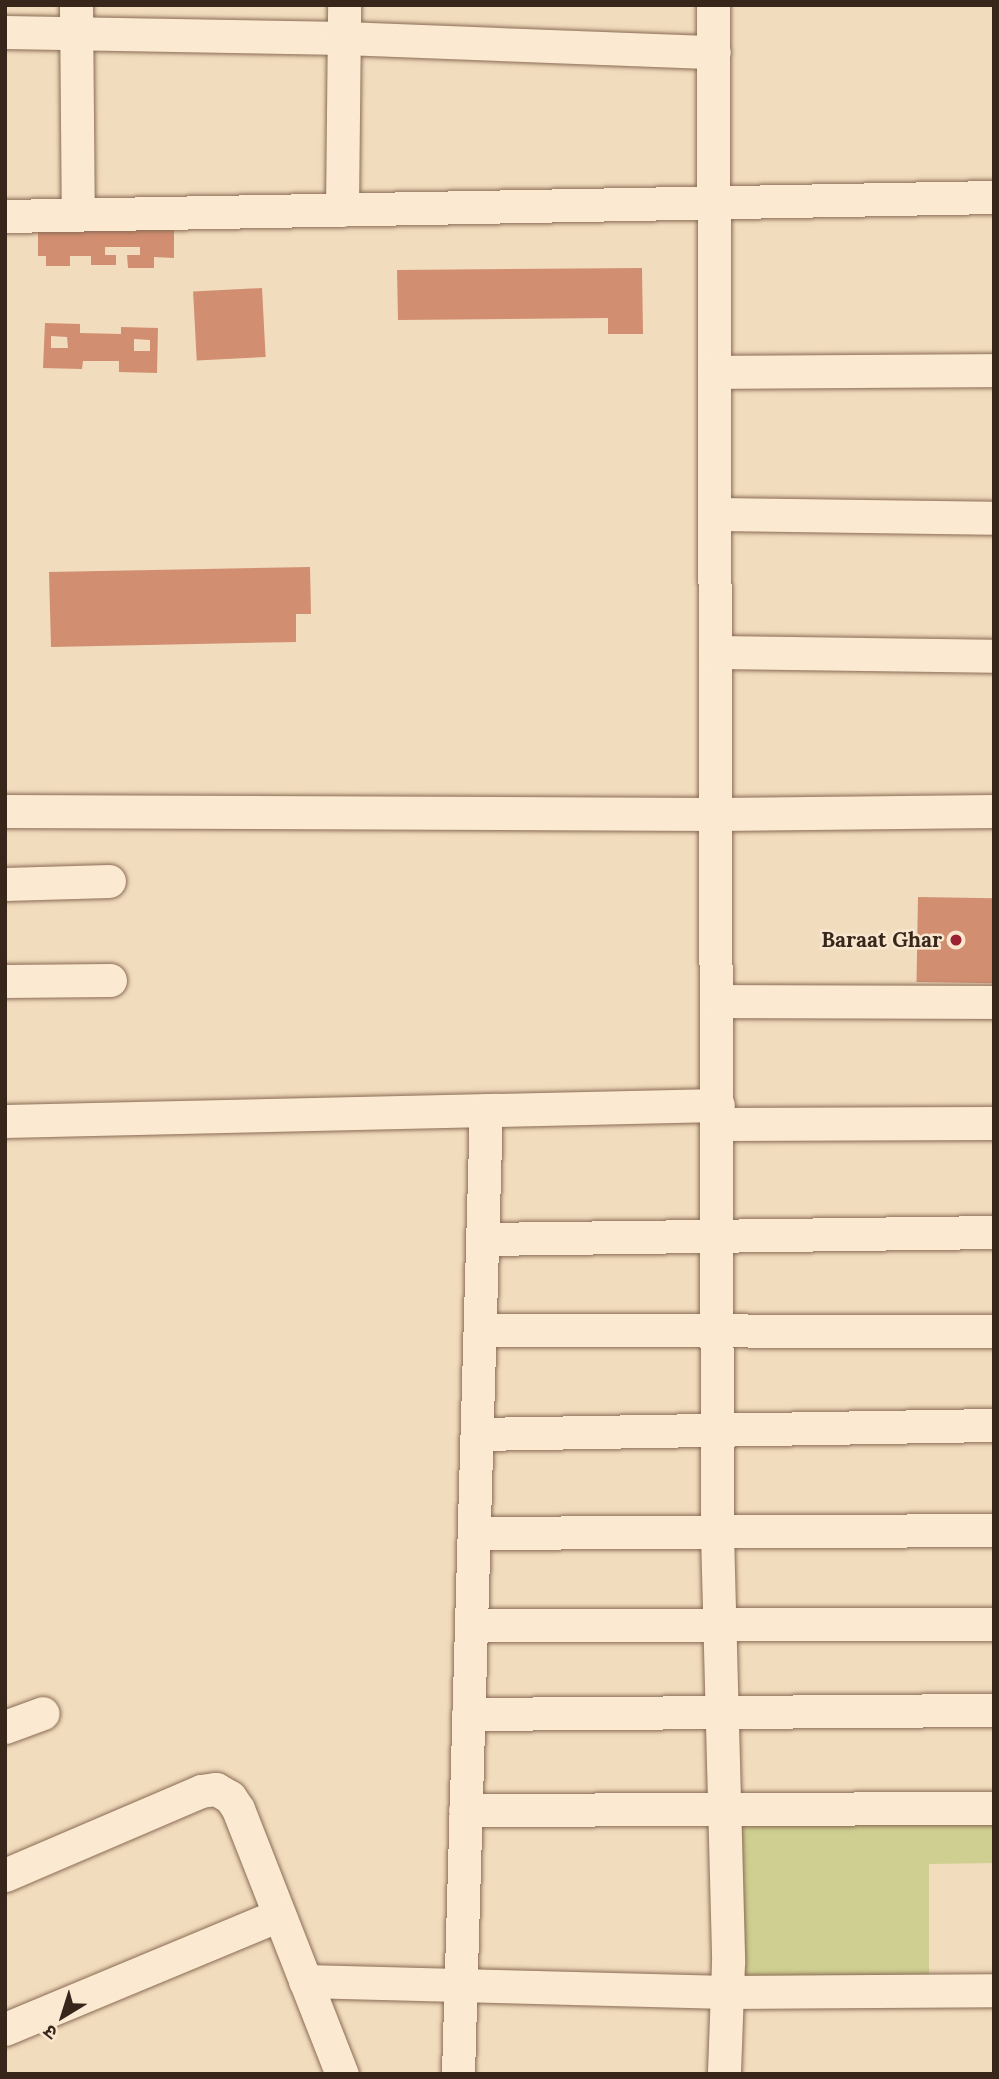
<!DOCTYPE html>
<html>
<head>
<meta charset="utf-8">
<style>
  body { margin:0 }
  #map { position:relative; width:999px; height:2079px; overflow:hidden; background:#f1dcbd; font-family:Lora,"Noto Sans Devanagari",serif }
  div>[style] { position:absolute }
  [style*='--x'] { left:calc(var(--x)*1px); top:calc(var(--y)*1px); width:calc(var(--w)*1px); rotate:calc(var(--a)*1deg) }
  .green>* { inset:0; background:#cfcf91 }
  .building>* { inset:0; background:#d28e71; transform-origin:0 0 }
  .roads { filter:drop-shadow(0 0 2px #8a6b55) drop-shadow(0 0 2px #8a6b55) }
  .street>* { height:33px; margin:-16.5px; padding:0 16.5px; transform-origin:16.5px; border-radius:16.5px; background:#fbead1 }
  .dots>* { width:19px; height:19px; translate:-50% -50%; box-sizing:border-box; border:4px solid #f8e7ce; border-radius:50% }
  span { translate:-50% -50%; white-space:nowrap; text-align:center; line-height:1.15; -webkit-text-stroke:5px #f8e7ce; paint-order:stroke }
  .poi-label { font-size:21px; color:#38261b; font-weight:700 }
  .right { translate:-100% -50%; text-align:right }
  .frame { position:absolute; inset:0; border:7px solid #38261b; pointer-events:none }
  .north { position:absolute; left:28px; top:1981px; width:70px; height:70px; -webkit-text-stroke:5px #f8e7ce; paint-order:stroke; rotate:218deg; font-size:19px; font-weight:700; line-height:28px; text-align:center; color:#38261b }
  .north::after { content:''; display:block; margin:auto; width:24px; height:32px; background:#38261b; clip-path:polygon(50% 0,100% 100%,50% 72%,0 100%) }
</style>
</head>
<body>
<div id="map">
  <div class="green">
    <div style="clip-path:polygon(729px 1816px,994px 1816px,994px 1863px,929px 1864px,929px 1985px,733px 1986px)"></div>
  </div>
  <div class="building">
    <div style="clip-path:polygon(174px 215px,174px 258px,154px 257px,154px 268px,128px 268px,127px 255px,140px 255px,140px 247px,105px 247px,105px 255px,116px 255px,116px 265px,91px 265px,91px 256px,70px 256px,70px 266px,46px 266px,46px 256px,38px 256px,38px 216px)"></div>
    <div style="clip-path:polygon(642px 268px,643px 334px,608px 334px,608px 318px,398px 320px,397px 270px)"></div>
    <div style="left:262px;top:288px;width:69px;height:69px;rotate:87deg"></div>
    <div style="clip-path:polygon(evenodd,45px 323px,80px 324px,80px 333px,121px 334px,121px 327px,158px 328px,157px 373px,119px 372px,119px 361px,83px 361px,82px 369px,43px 368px,45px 323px,51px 336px,67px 337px,68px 348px,51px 348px,51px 336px,45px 323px,134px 339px,150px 340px,150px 351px,134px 351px,134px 339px)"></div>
    <div style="clip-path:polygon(310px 567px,311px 614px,296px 614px,296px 642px,51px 647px,49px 572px)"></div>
    <div style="left:918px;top:897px;width:76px;height:85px;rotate:1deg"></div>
  </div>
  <div class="roads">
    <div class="street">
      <div style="--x:76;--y:5;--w:210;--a:89.5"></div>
      <div style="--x:713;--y:5;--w:1528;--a:89.85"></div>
      <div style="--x:717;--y:1533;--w:430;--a:88.5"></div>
      <div style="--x:728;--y:1963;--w:111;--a:92.1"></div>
      <div style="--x:5;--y:32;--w:339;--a:1"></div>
      <div style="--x:344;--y:38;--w:370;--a:2.2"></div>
      <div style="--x:342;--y:210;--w:205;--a:-89.4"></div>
      <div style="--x:5;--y:216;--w:989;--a:-1.1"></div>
      <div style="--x:715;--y:372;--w:279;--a:-0.4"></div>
      <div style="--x:716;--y:514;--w:278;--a:0.8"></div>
      <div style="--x:716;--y:652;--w:278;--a:0.8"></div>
      <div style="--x:5;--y:811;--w:712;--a:0.24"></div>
      <div style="--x:717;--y:814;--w:277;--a:-0.6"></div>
      <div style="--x:5;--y:884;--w:104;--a:-1.7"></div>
      <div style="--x:5;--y:981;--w:105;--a:-0.5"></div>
      <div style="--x:718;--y:1001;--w:276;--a:0.2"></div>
      <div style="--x:5;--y:1121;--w:713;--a:-1.29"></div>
      <div style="--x:718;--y:1124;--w:276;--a:-0.2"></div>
      <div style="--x:482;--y:1239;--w:512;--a:-0.78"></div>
      <div style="--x:480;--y:1330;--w:514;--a:0.11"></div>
      <div style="--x:477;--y:1434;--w:517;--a:-1"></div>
      <div style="--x:474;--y:1533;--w:520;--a:-0.33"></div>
      <div style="--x:471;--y:1625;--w:523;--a:-0.11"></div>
      <div style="--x:468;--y:1714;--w:526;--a:-0.44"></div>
      <div style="--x:5;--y:1727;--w:40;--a:-20.2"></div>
      <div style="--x:465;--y:1810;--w:529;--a:-0.22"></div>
      <div style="--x:5;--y:1875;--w:213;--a:-23.2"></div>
      <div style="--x:201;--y:1791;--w:15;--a:-8"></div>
      <div style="--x:216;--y:1789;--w:16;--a:30"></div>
      <div style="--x:230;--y:1797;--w:14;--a:56"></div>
      <div style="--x:238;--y:1809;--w:285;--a:68.6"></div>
      <div style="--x:305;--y:1981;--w:422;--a:1.5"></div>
      <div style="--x:727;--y:1992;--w:267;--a:-0.4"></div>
      <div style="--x:5;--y:2029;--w:297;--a:-22.6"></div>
      <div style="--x:458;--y:2074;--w:964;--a:-88.34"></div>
    </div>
  </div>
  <div class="dots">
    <div style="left:956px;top:940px;background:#9d2130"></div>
  </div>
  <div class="poi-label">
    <span class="right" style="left:942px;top:940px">Baraat Ghar</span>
  </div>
  <div class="frame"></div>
  <div class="north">उ</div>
</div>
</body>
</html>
